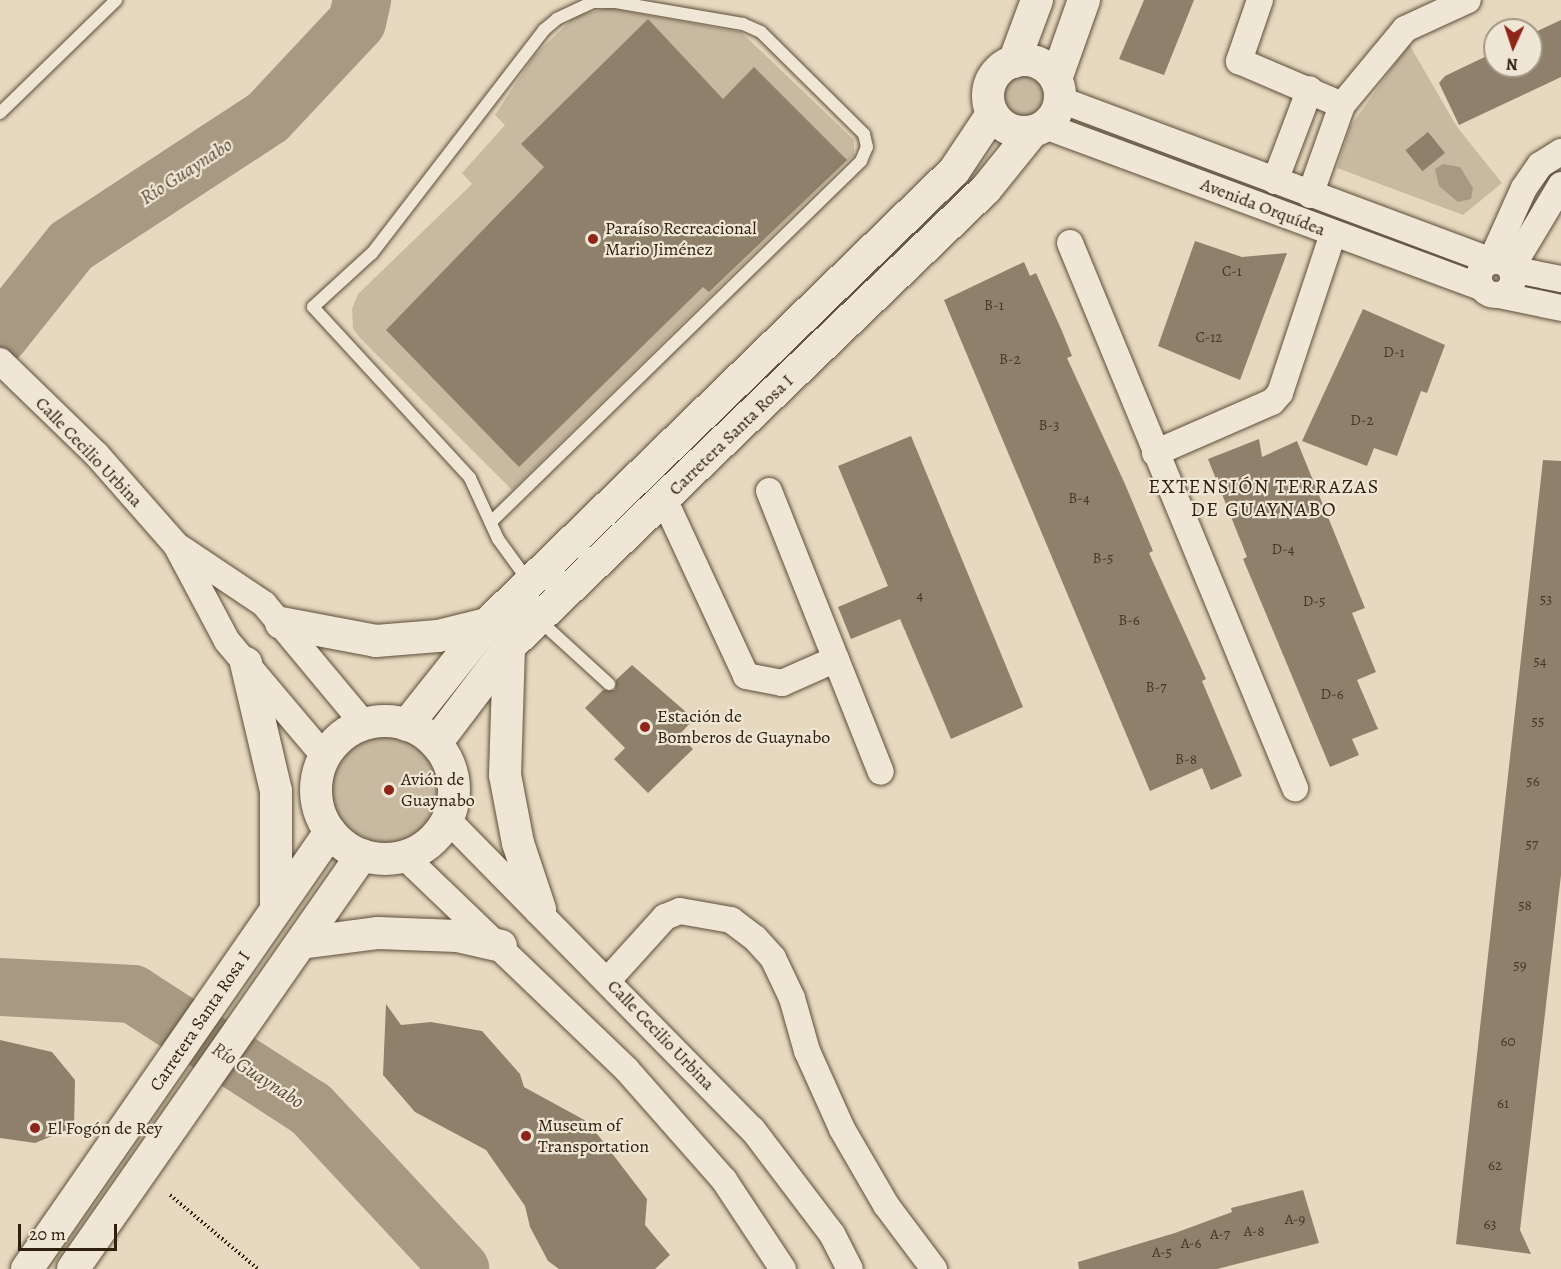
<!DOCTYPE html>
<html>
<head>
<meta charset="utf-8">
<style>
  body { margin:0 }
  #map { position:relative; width:1561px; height:1269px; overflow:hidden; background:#e7d9bf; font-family:Alegreya,serif }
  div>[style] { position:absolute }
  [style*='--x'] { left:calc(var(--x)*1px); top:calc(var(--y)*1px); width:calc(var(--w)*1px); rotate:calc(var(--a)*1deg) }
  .green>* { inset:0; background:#c8baa1 }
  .round { border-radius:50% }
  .water>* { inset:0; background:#a89a82 }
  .river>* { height:58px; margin:-29px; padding:0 29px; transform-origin:29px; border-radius:29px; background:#a89a82 }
  .building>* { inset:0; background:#8e806a; transform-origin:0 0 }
  .path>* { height:4px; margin-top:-2px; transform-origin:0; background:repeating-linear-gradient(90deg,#2e200d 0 1.5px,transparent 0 4.5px) }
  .roads { filter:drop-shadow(0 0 2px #5c4e3a) drop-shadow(0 0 2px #5c4e3a) }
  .service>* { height:12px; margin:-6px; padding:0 6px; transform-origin:6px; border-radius:6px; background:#efe6d5 }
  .minor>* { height:26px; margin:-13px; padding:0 13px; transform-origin:13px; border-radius:13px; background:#efe6d5 }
  .minor>.ring { margin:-13px; padding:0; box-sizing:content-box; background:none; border:26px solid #efe6d5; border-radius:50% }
  .tertiary>* { height:32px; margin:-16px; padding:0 16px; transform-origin:16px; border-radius:16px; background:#efe6d5 }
  .tertiary>.ring { margin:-16px; padding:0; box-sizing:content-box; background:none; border:32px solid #efe6d5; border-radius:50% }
  .dots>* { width:16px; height:16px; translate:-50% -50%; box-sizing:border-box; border:3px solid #efe6d5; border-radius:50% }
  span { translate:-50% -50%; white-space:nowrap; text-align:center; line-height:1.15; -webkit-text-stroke:4.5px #efe6d5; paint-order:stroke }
  .number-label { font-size:15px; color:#463824 }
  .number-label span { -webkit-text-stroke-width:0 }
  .street-label { font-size:18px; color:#2e200d }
  .poi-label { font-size:18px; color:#2e200d }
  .left { translate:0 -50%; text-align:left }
  .water-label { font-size:20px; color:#594b36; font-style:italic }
  .neighbourhood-label { font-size:20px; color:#2e200d; letter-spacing:1.5px }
  .north { position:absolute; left:1483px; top:18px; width:60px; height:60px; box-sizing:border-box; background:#efe6d5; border:2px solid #a29785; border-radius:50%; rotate:183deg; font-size:16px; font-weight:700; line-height:24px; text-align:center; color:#2e200d }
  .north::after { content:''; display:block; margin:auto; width:21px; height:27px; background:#8f2418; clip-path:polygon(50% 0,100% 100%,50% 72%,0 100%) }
  .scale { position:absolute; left:18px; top:1224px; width:99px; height:27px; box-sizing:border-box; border:3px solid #2e200d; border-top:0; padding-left:8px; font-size:18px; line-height:21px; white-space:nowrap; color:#2e200d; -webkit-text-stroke:4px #efe6d5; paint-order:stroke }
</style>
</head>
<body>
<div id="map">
  <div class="green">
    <div style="clip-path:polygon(608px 8px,741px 32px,854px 140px,854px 155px,512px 490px,361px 339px,353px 329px,352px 309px,358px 294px,472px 184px,462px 173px,505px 125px,495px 115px,534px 56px,575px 16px)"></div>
    <div style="clip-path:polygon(1409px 44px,1457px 127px,1502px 183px,1463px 215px,1337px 168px,1350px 127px)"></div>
    <div class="round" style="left:995px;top:67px;width:58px;height:58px"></div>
    <div class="round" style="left:324px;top:728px;width:122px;height:122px"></div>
  </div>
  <div class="water">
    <div style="clip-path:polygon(1443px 164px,1460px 167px,1473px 188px,1471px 199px,1458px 202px,1439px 186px,1435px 169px)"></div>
  </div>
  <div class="river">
    <div style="--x:0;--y:335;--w:114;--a:-51.4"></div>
    <div style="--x:71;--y:246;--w:235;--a:-33.2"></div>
    <div style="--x:268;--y:117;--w:130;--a:-46.9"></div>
    <div style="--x:357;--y:22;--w:23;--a:-77"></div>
    <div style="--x:0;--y:987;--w:133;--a:3"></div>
    <div style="--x:133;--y:994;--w:212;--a:32.9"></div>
    <div style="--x:311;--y:1109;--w:219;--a:47"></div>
  </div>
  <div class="building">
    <div style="clip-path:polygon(1144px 0,1194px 0,1164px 75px,1119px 59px)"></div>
    <div style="clip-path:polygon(648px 19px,723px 99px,754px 67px,847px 160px,709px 292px,703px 287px,519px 467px,386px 330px,544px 167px,521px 144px)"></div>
    <div style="clip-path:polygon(1561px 20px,1561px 77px,1459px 125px,1439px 83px,1445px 76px,1495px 52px,1495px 66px,1531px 66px,1531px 34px)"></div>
    <div style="left:1428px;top:132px;width:27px;height:29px;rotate:51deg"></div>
    <div style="clip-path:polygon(1195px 241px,1242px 257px,1287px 253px,1240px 380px,1158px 346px)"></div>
    <div style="clip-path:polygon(1024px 262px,1030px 276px,1036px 273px,1062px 331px,1072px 356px,1067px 358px,1125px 484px,1153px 551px,1149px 553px,1206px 679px,1202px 681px,1242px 776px,1211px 790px,1202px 768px,1150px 791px,944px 300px)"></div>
    <div style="clip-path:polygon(1363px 309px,1445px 345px,1427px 393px,1421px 391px,1397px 456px,1374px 448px,1367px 466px,1302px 441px)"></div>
    <div style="clip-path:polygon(911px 436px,1023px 707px,951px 739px,900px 619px,851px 639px,838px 607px,888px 586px,838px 466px)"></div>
    <div style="clip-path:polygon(1259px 439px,1262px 457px,1297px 441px,1365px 608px,1352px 613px,1376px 672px,1357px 680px,1378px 729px,1352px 739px,1359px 755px,1330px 767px,1243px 559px,1247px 557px,1208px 459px)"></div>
    <div style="clip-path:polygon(1543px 460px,1561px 461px,1561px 875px,1520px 1230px,1531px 1254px,1456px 1244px)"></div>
    <div style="clip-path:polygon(632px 665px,694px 719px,679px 735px,693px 749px,648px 793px,614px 759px,625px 748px,585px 708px,603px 690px,615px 690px,616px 680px)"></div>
    <div style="clip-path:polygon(386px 1004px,401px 1025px,431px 1022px,482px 1031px,520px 1074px,524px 1087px,588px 1122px,647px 1199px,645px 1225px,670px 1255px,655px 1269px,559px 1269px,548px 1261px,530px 1227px,525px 1206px,486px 1150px,415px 1112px,383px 1075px)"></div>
    <div style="clip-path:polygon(0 1040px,52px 1052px,75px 1080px,74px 1127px,35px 1143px,0 1138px)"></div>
    <div style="clip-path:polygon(1303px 1190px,1319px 1243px,1217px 1269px,1079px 1269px,1078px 1262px,1175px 1233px,1232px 1212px,1231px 1208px)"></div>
  </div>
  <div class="path">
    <div style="--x:170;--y:1195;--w:115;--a:40.1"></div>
  </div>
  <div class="roads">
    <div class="service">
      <div style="--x:0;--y:113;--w:162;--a:-44.2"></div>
      <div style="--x:491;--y:522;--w:517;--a:-44.29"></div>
      <div style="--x:861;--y:161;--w:15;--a:-67"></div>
      <div style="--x:867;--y:147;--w:13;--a:-103"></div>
      <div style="--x:864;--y:134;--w:145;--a:-135.3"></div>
      <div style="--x:761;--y:32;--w:20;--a:-156"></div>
      <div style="--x:743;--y:24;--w:129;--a:-170.2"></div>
      <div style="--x:616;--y:2;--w:23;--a:180"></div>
      <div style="--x:593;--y:2;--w:40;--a:155"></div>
      <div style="--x:557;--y:19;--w:17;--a:140"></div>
      <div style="--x:544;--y:30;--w:282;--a:127.6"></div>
      <div style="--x:372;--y:253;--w:80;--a:137.5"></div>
      <div style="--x:313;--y:307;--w:232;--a:47.4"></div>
      <div style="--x:470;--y:478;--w:67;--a:65.3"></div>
      <div style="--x:498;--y:539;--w:54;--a:54"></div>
      <div style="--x:539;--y:620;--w:95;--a:42.4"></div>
    </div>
    <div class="minor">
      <div style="--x:1260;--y:0;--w:65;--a:109"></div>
      <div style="--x:1239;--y:61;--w:112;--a:23.1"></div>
      <div style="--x:1061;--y:100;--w:459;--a:20.5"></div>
      <div style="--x:1491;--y:261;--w:80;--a:-65.7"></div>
      <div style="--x:1524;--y:188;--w:28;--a:-55"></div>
      <div style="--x:1540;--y:165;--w:25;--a:-32"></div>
      <div style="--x:1045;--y:126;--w:466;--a:20.3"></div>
      <div style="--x:1275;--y:181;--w:98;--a:-69.2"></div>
      <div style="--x:1561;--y:185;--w:98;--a:120.8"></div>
      <div style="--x:1511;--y:269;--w:51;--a:11.3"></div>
      <div style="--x:1310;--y:195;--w:96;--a:-70.4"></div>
      <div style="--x:1342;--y:105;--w:99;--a:-50.3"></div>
      <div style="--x:1405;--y:29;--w:69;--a:-24.7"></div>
      <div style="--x:1070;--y:243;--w:590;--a:67.57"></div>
      <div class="ring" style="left:1479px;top:261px;width:8px;height:8px"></div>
      <div style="--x:1499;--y:295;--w:63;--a:11.8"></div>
      <div style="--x:0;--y:361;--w:135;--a:44.1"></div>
      <div style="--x:97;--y:455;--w:120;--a:48.7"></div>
      <div style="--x:176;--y:545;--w:109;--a:62"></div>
      <div style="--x:227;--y:641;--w:152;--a:49.8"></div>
      <div style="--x:1155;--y:453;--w:128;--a:-23.6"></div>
      <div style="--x:1272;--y:402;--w:12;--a:-48"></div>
      <div style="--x:1280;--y:393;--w:168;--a:-71.6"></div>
      <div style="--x:769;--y:491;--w:302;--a:68.3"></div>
      <div style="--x:664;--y:499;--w:195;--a:65.1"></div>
      <div style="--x:746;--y:676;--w:37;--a:11"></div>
      <div style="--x:782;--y:683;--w:59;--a:-24"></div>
      <div style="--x:179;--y:547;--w:102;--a:33.8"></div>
      <div style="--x:264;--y:604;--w:156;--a:50.2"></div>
      <div style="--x:448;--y:820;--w:435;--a:45.5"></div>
      <div style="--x:753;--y:1130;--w:131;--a:52.8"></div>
      <div style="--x:832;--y:1234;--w:39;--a:63"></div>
      <div style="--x:404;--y:856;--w:309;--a:43.8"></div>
      <div style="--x:627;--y:1070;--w:147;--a:48.6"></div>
      <div style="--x:724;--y:1180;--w:107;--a:56.5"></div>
      <div style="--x:608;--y:980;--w:85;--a:-47.9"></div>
      <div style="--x:665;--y:917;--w:16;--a:-22"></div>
      <div style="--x:680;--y:911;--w:52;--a:10"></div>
      <div style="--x:731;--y:920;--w:30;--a:37"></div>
      <div style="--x:755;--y:938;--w:27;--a:48"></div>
      <div style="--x:773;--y:958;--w:44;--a:64.6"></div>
      <div style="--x:792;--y:998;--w:55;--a:74.2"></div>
      <div style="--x:807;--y:1051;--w:85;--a:65.8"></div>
      <div style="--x:842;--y:1129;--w:88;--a:59.9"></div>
      <div style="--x:886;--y:1205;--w:80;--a:53.1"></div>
    </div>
    <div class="tertiary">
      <div class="ring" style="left:988px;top:60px;width:40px;height:40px"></div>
      <div style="--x:1014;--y:62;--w:66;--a:-69.6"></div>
      <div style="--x:1056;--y:79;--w:84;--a:-70.5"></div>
      <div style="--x:281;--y:623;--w:97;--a:10.7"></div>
      <div style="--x:376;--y:641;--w:62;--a:-4.6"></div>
      <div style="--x:438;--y:636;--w:50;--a:-13.8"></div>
      <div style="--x:509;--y:648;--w:127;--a:91.8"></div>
      <div style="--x:505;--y:775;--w:69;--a:79.2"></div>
      <div style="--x:518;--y:843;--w:70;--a:71.6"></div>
      <div style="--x:246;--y:663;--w:131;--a:76.8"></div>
      <div style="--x:276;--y:791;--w:117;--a:90"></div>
      <div class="ring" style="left:316px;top:721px;width:106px;height:106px"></div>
      <div style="--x:407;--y:725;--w:129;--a:-51.6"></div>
      <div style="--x:487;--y:624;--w:651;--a:-44.13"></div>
      <div style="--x:954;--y:171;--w:69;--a:-56.3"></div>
      <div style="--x:436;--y:743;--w:121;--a:-52.8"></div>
      <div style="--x:509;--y:647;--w:661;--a:-43.84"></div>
      <div style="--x:986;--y:189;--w:73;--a:-51.1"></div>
      <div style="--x:301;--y:943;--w:78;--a:-7.4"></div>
      <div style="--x:378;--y:933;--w:79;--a:2.2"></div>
      <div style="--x:457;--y:936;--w:45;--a:12.8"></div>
      <div style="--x:27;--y:1269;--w:532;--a:-55.26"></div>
      <div style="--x:73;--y:1269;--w:505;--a:-55.08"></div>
    </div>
  </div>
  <div class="dots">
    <div style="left:593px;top:239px;background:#8f2418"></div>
    <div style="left:645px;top:727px;background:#8f2418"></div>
    <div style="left:389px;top:790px;background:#8f2418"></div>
    <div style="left:35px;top:1128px;background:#8f2418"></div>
    <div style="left:526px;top:1136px;background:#8f2418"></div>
  </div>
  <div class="number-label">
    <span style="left:1232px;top:272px">C-1</span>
    <span style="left:994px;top:306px">B-1</span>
    <span style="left:1209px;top:338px">C-12</span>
    <span style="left:1394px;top:353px">D-1</span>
    <span style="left:1010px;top:360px">B-2</span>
    <span style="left:1362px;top:421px">D-2</span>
    <span style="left:1049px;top:426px">B-3</span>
    <span style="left:1079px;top:499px">B-4</span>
    <span style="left:1283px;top:550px">D-4</span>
    <span style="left:1103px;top:559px">B-5</span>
    <span style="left:920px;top:596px">4</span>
    <span style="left:1546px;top:600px">53</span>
    <span style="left:1314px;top:602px">D-5</span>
    <span style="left:1129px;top:621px">B-6</span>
    <span style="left:1540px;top:662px">54</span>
    <span style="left:1156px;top:688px">B-7</span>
    <span style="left:1332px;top:695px">D-6</span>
    <span style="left:1538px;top:722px">55</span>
    <span style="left:1186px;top:760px">B-8</span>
    <span style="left:1533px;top:782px">56</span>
    <span style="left:1532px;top:845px">57</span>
    <span style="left:1525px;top:906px">58</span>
    <span style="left:1520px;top:966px">59</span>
    <span style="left:1508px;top:1042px">60</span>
    <span style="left:1503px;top:1104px">61</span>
    <span style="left:1495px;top:1166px">62</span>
    <span style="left:1295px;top:1220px">A-9</span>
    <span style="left:1490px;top:1225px">63</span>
    <span style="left:1254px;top:1232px">A-8</span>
    <span style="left:1220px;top:1235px">A-7</span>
    <span style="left:1191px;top:1244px">A-6</span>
    <span style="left:1162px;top:1253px">A-5</span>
  </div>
  <div class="street-label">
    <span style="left:1263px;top:207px;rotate:21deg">Avenida Orquídea</span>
    <span style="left:731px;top:435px;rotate:-44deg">Carretera Santa Rosa I</span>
    <span style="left:89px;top:452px;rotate:46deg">Calle Cecilio Urbina</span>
    <span style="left:200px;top:1021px;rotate:-56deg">Carretera Santa Rosa I</span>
    <span style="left:661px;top:1035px;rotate:46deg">Calle Cecilio Urbina</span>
  </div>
  <div class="poi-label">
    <span class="left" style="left:605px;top:239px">Paraíso Recreacional<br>Mario Jiménez</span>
    <span class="left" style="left:657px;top:727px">Estación de<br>Bomberos de Guaynabo</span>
    <span class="left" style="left:401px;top:790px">Avión de<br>Guaynabo</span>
    <span class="left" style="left:538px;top:1136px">Museum of<br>Transportation</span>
    <span class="left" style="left:47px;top:1128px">El Fogón de Rey</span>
  </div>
  <div class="water-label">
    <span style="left:186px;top:171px;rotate:-33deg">Río Guaynabo</span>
    <span style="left:258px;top:1075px;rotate:33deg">Río Guaynabo</span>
  </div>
  <div class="neighbourhood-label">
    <span style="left:1264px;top:498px">EXTENSIÓN TERRAZAS<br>DE GUAYNABO</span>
  </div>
  <div class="north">N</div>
  <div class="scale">20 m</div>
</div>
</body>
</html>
